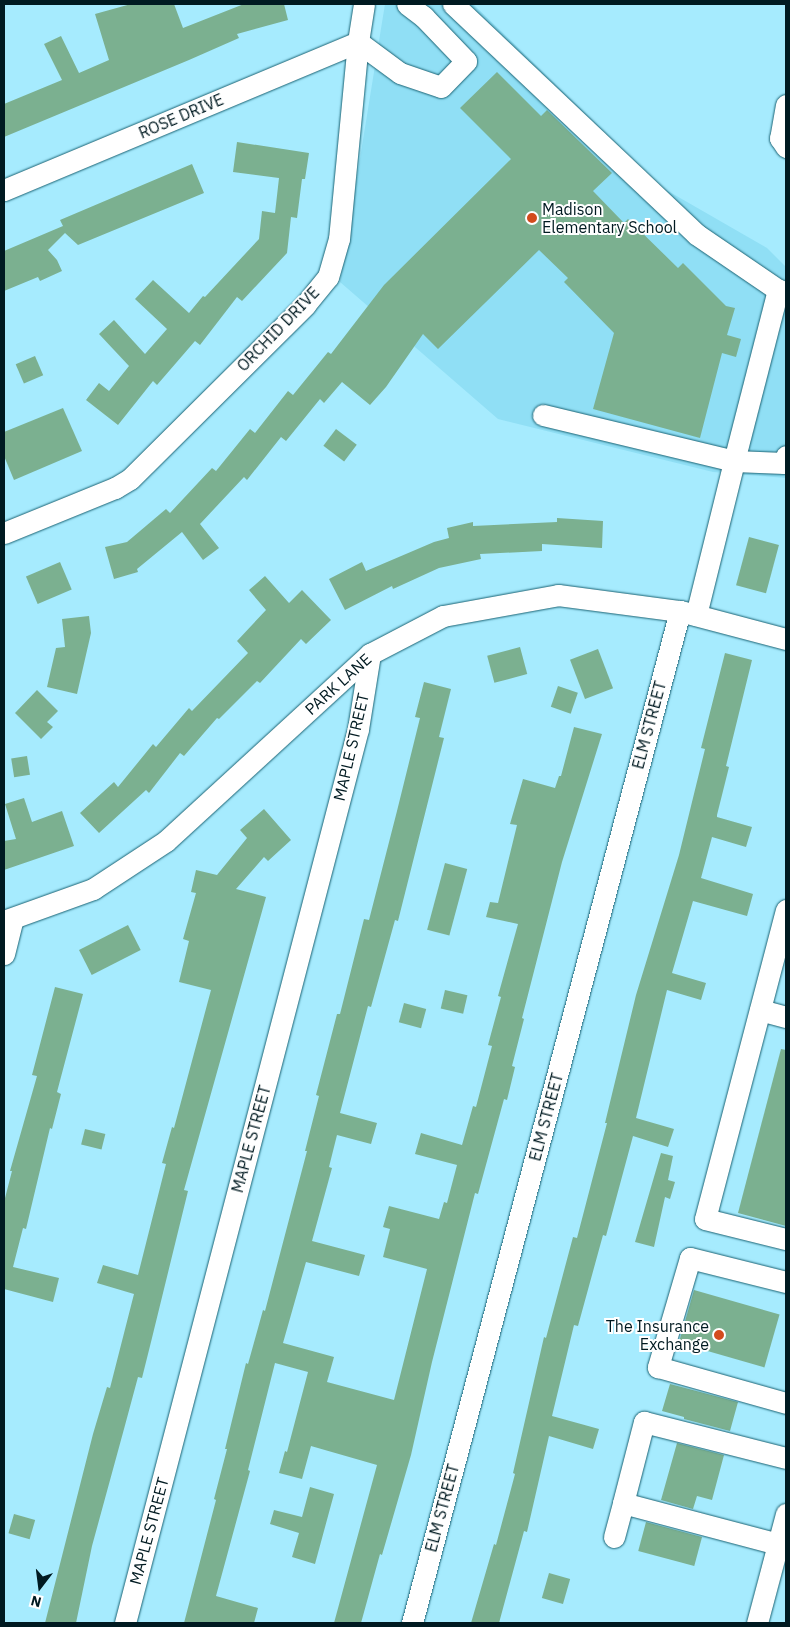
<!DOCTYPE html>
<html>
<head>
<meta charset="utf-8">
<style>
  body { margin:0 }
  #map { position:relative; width:790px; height:1627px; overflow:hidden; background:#a6ebfe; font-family:"IBM Plex Sans",sans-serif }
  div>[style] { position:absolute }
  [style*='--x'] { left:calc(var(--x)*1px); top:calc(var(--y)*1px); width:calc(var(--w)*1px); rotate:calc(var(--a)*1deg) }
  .built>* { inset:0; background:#90dff5 }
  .building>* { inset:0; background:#7bb090; transform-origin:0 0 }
  .roads { filter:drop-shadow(0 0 1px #1a6273) drop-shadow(0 0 1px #1a6273) }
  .minor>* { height:21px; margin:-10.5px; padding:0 10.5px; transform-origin:10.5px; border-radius:10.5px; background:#fff }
  .dots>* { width:14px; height:14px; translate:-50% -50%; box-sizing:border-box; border:2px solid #fff; border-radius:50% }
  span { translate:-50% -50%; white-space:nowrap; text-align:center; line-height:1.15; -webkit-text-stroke:4px #fff; paint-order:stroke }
  .street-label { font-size:16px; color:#001a21 }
  .poi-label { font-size:16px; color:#001a21 }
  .left { translate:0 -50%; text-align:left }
  .right { translate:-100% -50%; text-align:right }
  .frame { position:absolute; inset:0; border:5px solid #001a21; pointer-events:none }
  .north { position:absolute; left:15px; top:1562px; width:50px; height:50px; -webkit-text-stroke:4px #fff; paint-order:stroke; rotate:195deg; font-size:14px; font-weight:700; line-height:20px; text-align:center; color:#001a21 }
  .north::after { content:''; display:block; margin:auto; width:18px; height:22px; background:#001a21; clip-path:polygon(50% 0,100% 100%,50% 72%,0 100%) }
</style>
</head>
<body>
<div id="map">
  <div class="built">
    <div style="clip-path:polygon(385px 4px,473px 4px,661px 187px,767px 248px,786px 267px,786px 478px,713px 472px,498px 419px,340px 282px)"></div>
  </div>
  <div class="building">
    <div style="clip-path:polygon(131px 4px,174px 4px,183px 28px,244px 4px,284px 4px,288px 20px,237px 34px,239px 38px,189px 60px,4px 137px,4px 104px,62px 80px,44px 44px,61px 36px,79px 73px,109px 60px,95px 14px)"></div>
    <div style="clip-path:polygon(497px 72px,541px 116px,547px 110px,612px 173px,593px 191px,624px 223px,628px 219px,678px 268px,683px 263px,726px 306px,735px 308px,727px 335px,741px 339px,736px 357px,722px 353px,700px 438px,593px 409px,614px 333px,564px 282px,568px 278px,539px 250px,438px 349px,423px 334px,386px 387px,370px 405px,342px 382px,324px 403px,320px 399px,286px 441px,281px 437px,247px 480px,244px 477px,200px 524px,219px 548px,203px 560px,182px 532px,137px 569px,138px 572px,114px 579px,105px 547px,127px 542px,166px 509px,170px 513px,212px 468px,216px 471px,250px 429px,255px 433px,288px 391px,293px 395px,328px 352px,331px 354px,384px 285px,511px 159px,460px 108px)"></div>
    <div style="clip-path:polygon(237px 142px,309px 153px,305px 179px,302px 179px,297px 218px,291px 217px,287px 253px,242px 301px,237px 297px,200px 345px,195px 341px,157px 385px,153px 381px,118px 425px,86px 400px,99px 383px,109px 391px,129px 366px,99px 334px,114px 320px,145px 354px,167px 329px,135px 299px,153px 280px,189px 313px,203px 296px,205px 297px,259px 239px,262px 211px,275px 213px,279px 178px,233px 172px)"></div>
    <div style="clip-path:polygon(192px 164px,204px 193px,78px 245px,65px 233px,48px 250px,57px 260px,62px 271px,40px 281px,38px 277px,4px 291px,4px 251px,63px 226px,60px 220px)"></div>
    <div style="left:35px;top:356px;width:21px;height:21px;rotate:67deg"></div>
    <div style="clip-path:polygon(63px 408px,82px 451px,14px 480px,4px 456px,4px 432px)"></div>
    <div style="left:336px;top:429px;width:26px;height:21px;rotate:37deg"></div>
    <div style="clip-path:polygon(557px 518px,603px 521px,602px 548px,542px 544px,542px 551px,480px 554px,481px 559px,439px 568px,393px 589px,392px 586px,345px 610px,329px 579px,362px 562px,366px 571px,434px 542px,449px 538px,447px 528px,473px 522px,473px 526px,557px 522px)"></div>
    <div style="left:749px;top:537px;width:31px;height:50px;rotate:15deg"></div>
    <div style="left:60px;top:562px;width:30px;height:37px;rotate:67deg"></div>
    <div style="clip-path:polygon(265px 576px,289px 603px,302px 590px,331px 620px,306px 644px,301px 639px,260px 683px,257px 681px,219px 719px,217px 718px,184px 756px,180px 753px,149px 793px,146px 790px,99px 833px,80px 813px,114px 782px,118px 787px,153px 744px,156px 747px,189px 708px,192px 711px,248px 653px,237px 641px,266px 610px,249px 590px)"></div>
    <div style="clip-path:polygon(89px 616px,91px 633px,77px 694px,47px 687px,56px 648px,65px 647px,62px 619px)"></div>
    <div style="left:520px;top:647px;width:28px;height:34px;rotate:75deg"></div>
    <div style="left:598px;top:649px;width:42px;height:30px;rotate:69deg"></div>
    <div style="clip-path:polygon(725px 653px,752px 660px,726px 766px,729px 767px,717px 815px,717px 817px,752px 827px,746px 847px,712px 837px,701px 878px,753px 894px,747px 916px,693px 901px,672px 973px,706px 983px,701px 1000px,667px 990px,636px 1118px,674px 1129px,668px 1147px,633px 1136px,606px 1236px,603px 1235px,578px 1326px,574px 1325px,552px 1416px,599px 1429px,593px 1449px,549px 1436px,527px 1532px,524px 1531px,499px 1623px,471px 1623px,494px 1544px,496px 1545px,515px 1474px,513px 1473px,544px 1337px,546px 1338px,573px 1237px,577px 1238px,607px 1123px,605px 1123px,636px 995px,679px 855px,705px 749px,701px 748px)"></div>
    <div style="clip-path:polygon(424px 682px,451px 689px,439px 737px,444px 738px,398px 921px,395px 920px,371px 1007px,368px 1006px,340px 1113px,377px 1123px,371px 1144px,337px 1135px,329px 1167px,332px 1168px,312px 1241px,365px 1255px,359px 1276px,306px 1262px,283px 1343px,334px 1357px,327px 1382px,394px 1400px,427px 1269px,383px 1257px,390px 1229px,383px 1227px,389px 1206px,439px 1219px,444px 1202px,447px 1203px,457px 1165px,415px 1154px,421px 1133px,462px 1145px,473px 1106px,476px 1107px,492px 1046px,488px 1045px,501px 997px,498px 996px,518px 924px,486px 917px,490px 902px,498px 903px,517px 825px,510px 824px,523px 779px,555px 788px,559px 776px,561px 776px,574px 727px,602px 734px,562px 862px,522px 1018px,524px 1019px,512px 1066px,515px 1067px,507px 1100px,504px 1099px,478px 1194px,475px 1193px,432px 1362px,411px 1455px,382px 1555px,380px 1554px,361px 1623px,334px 1623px,377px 1465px,311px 1446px,302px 1479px,279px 1473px,285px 1451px,287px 1452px,308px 1372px,275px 1363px,248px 1470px,250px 1471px,216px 1596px,258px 1608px,254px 1623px,184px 1623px,216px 1500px,214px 1499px,227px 1449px,225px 1449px,246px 1363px,248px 1364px,263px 1310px,265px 1311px,307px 1151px,305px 1151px,319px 1096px,316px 1095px,337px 1014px,340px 1014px,364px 919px,369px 920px,397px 811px,420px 718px,415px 717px)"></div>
    <div style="left:558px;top:686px;width:21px;height:22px;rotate:19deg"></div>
    <div style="clip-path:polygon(37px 690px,58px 711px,47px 722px,53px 727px,41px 739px,15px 713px)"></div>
    <div style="left:27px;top:756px;width:19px;height:16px;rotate:81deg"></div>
    <div style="clip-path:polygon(24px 798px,32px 822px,62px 811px,74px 846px,4px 870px,4px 841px,16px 839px,5px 804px)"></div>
    <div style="clip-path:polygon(264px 809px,291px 840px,268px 861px,264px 857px,236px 889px,266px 897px,184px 1190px,188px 1191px,151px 1342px,142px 1378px,138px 1377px,124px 1429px,92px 1546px,76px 1623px,45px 1623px,93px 1434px,107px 1387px,110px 1388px,134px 1294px,97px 1283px,103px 1265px,138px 1275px,166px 1164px,162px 1163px,172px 1127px,174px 1128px,211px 990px,179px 982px,189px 941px,183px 939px,196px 893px,191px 892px,196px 870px,217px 875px,247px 838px,240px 830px)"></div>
    <div style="left:445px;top:863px;width:23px;height:69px;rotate:15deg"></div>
    <div style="left:128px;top:925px;width:28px;height:55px;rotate:63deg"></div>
    <div style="clip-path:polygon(55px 987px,83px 994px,57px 1092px,61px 1094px,52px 1129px,50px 1128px,26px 1229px,23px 1228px,13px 1267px,59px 1278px,53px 1302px,4px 1289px,4px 1202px,12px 1171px,10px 1171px,37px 1076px,32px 1075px)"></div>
    <div style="left:445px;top:990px;width:23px;height:19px;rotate:13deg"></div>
    <div style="left:404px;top:1003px;width:23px;height:20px;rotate:15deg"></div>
    <div style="clip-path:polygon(781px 1049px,786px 1050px,786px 1226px,738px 1213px)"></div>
    <div style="left:85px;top:1129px;width:21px;height:16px;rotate:14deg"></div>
    <div style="clip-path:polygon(661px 1153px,673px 1156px,668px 1180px,675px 1182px,670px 1199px,665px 1197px,654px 1247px,635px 1242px)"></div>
    <div style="left:694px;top:1290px;width:89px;height:55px;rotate:16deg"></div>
    <div style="clip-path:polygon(670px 1384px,738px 1402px,730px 1431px,684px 1419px,684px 1417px,662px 1411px)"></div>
    <div style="clip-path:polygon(677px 1443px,724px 1455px,712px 1500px,697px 1496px,693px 1509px,661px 1500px)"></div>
    <div style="clip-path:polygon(310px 1487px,334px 1494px,315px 1564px,292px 1557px,299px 1533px,270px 1524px,274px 1510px,302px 1517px)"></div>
    <div style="left:14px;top:1514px;width:22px;height:20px;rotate:16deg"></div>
    <div style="left:646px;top:1522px;width:58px;height:30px;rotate:15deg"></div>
    <div style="left:549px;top:1573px;width:22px;height:26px;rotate:16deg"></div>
  </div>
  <div class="roads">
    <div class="minor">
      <div style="--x:453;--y:4;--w:335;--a:43.4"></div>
      <div style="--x:696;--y:234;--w:99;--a:34.3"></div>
      <div style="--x:778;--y:290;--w:8;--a:14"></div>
      <div style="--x:786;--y:105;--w:34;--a:100"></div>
      <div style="--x:780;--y:138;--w:11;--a:56"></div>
      <div style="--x:4;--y:190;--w:384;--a:-22.7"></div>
      <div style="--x:358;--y:42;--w:52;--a:36.4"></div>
      <div style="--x:400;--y:73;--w:43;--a:18.9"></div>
      <div style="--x:441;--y:87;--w:36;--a:-46"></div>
      <div style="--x:466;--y:61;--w:61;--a:-133.7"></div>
      <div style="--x:424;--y:17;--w:21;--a:-143"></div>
      <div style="--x:543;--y:415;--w:196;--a:13.5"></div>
      <div style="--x:734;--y:461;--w:177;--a:-75.6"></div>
      <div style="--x:4;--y:533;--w:120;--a:-22.1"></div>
      <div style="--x:115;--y:488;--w:17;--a:-31"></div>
      <div style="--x:130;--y:479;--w:247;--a:-44.8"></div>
      <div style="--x:305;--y:305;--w:36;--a:-51"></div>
      <div style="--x:328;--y:277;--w:40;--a:-74"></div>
      <div style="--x:339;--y:239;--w:198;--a:-84.5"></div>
      <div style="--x:358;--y:42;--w:38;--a:-81"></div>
      <div style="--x:696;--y:615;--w:159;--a:-76.1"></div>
      <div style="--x:734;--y:461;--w:50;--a:2.3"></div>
      <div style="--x:784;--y:463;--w:7;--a:-74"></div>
      <div style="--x:786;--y:910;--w:319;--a:104.7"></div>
      <div style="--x:705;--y:1219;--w:83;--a:13.9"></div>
      <div style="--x:4;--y:921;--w:95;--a:-19.8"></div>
      <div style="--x:93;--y:889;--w:87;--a:-33.3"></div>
      <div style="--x:166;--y:841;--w:277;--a:-42.5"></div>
      <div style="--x:370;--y:654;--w:82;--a:-27.5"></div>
      <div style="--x:443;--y:616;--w:117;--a:-10.3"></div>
      <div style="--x:558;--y:595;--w:123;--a:7.5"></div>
      <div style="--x:680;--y:611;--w:110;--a:14.8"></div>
      <div style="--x:4;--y:954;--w:36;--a:-76"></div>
      <div style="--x:760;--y:1010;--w:27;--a:15"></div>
      <div style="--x:786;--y:1282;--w:99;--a:-166"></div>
      <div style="--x:690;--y:1258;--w:114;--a:106.4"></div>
      <div style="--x:658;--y:1367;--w:133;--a:15.7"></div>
      <div style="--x:614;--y:1537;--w:35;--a:-75"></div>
      <div style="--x:778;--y:1544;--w:160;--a:-165.2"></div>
      <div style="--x:623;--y:1503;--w:84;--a:-75.5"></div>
      <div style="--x:644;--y:1422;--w:146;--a:14.2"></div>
      <div style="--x:125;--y:1623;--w:924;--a:-75.39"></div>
      <div style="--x:358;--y:729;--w:76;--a:-80.9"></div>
      <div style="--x:412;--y:1623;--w:1047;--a:-75.17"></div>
      <div style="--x:757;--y:1623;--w:113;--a:-75.1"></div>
    </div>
  </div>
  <div class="dots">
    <div style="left:532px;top:218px;background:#d34b1d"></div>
    <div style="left:719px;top:1335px;background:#d34b1d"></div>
  </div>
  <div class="street-label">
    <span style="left:181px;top:116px;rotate:-23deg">ROSE DRIVE</span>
    <span style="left:278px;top:329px;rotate:-46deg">ORCHID DRIVE</span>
    <span style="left:338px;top:684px;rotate:-42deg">PARK LANE</span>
    <span style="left:649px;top:725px;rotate:-75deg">ELM STREET</span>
    <span style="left:351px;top:747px;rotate:-77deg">MAPLE STREET</span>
    <span style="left:546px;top:1117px;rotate:-75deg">ELM STREET</span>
    <span style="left:251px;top:1139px;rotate:-75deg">MAPLE STREET</span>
    <span style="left:442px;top:1508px;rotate:-75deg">ELM STREET</span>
    <span style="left:149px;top:1531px;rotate:-75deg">MAPLE STREET</span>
  </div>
  <div class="poi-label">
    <span class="left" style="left:542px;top:218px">Madison<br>Elementary School</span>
    <span class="right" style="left:709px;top:1335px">The Insurance<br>Exchange</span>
  </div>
  <div class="frame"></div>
  <div class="north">N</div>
</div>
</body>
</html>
